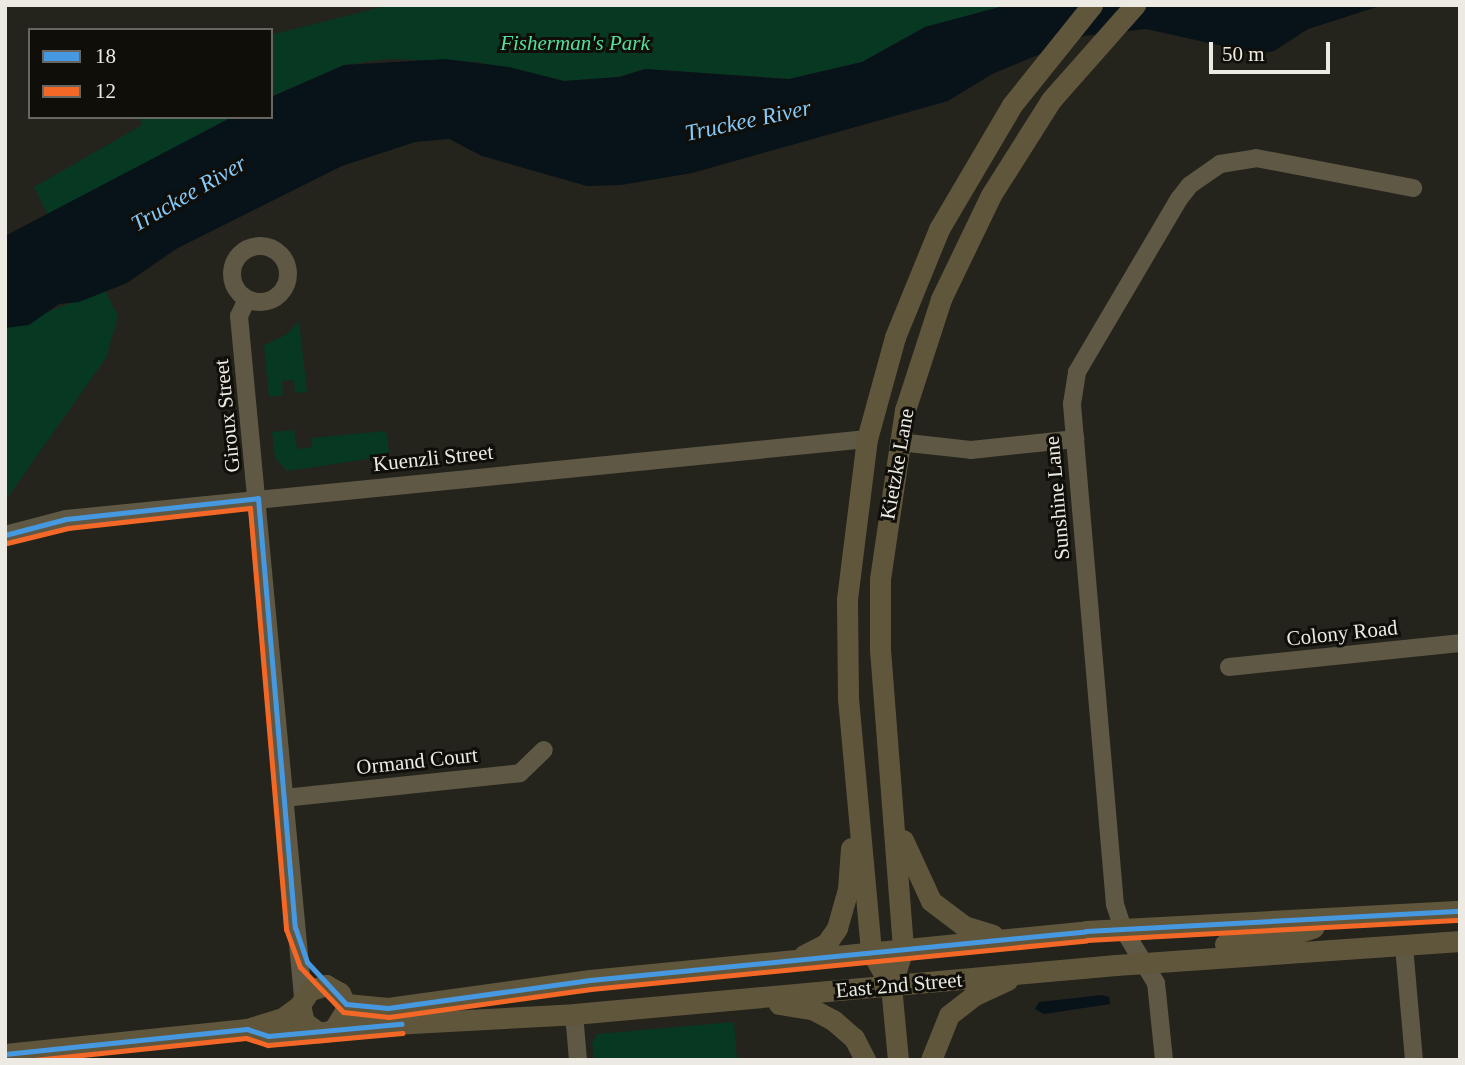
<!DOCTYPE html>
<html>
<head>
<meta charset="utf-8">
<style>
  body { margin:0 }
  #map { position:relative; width:1465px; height:1065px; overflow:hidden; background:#24231c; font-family:"Times New Roman",serif }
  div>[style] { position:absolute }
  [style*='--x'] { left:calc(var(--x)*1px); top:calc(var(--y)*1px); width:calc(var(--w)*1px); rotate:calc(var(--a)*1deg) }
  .green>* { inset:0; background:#073922 }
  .water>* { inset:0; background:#081219 }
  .minor>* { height:18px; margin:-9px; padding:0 9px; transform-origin:9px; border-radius:9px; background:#5e5845 }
  .minor>.ring { margin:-9px; padding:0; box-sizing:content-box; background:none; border:18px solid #5e5845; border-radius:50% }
  .major>* { height:21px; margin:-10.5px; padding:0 10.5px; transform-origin:10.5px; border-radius:10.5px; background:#60563c }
  .bus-1>* { height:5px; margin:-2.5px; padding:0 2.5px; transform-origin:2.5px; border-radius:2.5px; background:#4699e1 }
  .bus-2>* { height:5px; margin:-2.5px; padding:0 2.5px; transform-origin:2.5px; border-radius:2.5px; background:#f36827 }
  span { translate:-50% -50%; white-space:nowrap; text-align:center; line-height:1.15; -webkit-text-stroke:6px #0f0e09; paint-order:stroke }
  .park-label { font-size:21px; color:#52e19a; font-style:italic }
  .street-label { font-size:21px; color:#eceae2 }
  .water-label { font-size:23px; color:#86caf9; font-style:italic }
  .frame { position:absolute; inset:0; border:7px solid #eceae2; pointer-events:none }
  .legend { position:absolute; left:28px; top:28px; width:245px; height:91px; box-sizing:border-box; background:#0f0e09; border:2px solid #676660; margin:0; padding:9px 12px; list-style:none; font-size:21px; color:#eceae2 }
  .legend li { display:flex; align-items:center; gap:14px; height:35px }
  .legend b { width:35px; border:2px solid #676660 }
  .scale { position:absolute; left:1209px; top:42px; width:121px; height:32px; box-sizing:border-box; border:4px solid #eceae2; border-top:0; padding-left:9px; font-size:21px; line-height:24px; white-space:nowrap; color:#eceae2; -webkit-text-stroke:5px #0f0e09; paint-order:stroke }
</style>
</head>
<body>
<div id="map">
  <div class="green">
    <div style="clip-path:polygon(389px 5px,1007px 5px,925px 27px,862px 62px,789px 79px,645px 69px,619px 77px,564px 81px,478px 62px,388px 59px,344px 65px,271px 97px,271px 35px)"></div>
    <div style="clip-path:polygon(140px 117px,232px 117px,48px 215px,34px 187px,142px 125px)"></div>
    <div style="clip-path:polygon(105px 290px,118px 316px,106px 358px,5px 501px,5px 328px)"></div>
    <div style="clip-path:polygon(299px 321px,307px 392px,295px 393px,294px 380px,282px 381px,283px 395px,269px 397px,264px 345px,286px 335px)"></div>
    <div style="clip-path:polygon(294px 430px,297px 449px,312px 447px,311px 438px,386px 431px,389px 452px,379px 462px,368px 459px,287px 471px,275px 458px,272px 432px)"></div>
    <div style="clip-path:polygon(734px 1022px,737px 1060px,594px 1060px,592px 1043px,597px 1034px)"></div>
  </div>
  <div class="water">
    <div style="clip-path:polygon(1007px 5px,1383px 5px,1308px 29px,1274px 51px,1259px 54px,1146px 29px,1084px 36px,992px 74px,948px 101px,692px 173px,621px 185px,587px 186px,482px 156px,449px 139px,415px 142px,342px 166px,176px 249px,127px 283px,79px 302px,59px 304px,29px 325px,5px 328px,5px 236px,232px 117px,271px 117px,271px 97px,344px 65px,445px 59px,509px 67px,564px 81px,619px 77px,645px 69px,789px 79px,862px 62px,925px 27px)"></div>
    <div style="clip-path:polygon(1102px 995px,1109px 997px,1110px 1004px,1044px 1014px,1035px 1009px,1039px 1002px)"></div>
  </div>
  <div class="minor">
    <div class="ring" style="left:232px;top:246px;width:38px;height:38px"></div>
    <div style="--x:247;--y:299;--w:19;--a:115"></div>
    <div style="--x:239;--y:316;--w:684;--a:84.63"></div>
    <div style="--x:899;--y:442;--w:72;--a:6.3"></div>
    <div style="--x:971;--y:450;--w:105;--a:-6"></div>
    <div style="--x:5;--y:535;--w:63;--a:-14.7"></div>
    <div style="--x:66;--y:519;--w:805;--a:-5.7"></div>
    <div style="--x:1229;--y:667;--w:232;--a:-5.9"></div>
    <div style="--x:284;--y:798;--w:237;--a:-6"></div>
    <div style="--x:520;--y:773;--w:33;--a:-44"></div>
    <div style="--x:1404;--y:946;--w:114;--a:85"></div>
    <div style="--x:574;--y:1014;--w:46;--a:85"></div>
    <div style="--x:1164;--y:1060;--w:77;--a:-95.9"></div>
    <div style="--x:1156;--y:983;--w:63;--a:-121.4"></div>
    <div style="--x:1123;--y:929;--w:25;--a:-108"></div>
    <div style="--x:1115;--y:905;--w:503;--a:-94.91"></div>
    <div style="--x:1072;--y:404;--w:32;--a:-81"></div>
    <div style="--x:1077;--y:372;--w:201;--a:-59.5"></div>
    <div style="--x:1179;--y:199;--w:18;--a:-52"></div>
    <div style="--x:1190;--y:185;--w:37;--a:-35"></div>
    <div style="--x:1220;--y:164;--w:36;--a:-9"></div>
    <div style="--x:1256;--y:158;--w:160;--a:10.8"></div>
  </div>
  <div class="major">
    <div style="--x:903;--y:840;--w:67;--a:65.3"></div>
    <div style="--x:931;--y:901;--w:41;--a:37.1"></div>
    <div style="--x:964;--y:926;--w:30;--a:17"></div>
    <div style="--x:1225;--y:944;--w:51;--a:-5.6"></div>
    <div style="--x:1276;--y:939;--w:39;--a:-17"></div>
    <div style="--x:804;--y:955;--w:25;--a:-27"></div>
    <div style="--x:826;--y:944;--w:19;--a:-55"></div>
    <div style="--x:837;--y:928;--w:41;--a:-74.2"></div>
    <div style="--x:848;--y:889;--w:41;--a:-85.8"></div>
    <div style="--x:891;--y:986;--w:40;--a:-72"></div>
    <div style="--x:903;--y:948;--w:299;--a:-94.4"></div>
    <div style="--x:880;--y:650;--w:71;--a:-90"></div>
    <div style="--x:880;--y:579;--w:171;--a:-81.6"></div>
    <div style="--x:905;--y:410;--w:117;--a:-72"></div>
    <div style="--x:941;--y:299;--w:115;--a:-64.3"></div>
    <div style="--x:991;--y:195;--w:112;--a:-57.7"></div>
    <div style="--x:1051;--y:100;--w:127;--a:-48.5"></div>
    <div style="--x:346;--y:1004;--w:42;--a:5.4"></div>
    <div style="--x:388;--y:1008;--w:204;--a:-7.9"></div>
    <div style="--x:590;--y:980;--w:498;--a:-5.6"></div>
    <div style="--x:1086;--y:931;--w:375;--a:-3.1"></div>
    <div style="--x:779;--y:1004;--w:33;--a:9"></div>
    <div style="--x:812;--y:1009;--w:24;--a:28"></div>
    <div style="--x:833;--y:1020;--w:28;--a:41"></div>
    <div style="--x:854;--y:1038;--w:25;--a:63"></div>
    <div style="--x:337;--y:1027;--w:237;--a:-3.1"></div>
    <div style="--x:574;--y:1014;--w:544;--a:-5.17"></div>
    <div style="--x:1116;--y:965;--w:345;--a:-4"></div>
    <div style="--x:247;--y:1029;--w:22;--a:18"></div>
    <div style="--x:268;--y:1036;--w:58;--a:-3.9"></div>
    <div style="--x:326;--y:1032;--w:9;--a:-21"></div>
    <div style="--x:334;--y:1029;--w:25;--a:-58"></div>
    <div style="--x:347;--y:1008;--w:17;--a:-115"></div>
    <div style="--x:340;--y:993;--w:16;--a:-150"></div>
    <div style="--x:326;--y:985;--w:18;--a:161"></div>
    <div style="--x:309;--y:991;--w:17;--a:123"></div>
    <div style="--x:300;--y:1005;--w:17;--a:77"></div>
    <div style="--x:304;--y:1022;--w:17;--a:36"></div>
    <div style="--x:5;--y:1054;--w:243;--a:-5.9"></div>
    <div style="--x:247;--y:1029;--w:38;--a:-17"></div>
    <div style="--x:283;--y:1018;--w:21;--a:-37"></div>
    <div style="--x:898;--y:1060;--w:74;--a:-95.4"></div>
    <div style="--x:891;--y:986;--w:40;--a:-119.7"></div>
    <div style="--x:871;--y:951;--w:255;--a:-95.2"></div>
    <div style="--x:848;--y:697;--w:98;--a:-90.6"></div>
    <div style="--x:847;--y:599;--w:161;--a:-82.9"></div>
    <div style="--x:867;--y:439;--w:106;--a:-74.6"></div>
    <div style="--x:895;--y:337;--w:117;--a:-67.8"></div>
    <div style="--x:939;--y:229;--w:144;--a:-59.5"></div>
    <div style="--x:1012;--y:105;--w:128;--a:-51.3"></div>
    <div style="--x:931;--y:1060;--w:48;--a:-68.2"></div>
    <div style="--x:949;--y:1015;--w:31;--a:-38"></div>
    <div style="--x:973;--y:996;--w:38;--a:-25"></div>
  </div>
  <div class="bus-1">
    <div style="--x:5;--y:535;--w:63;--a:-14.7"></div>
    <div style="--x:66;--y:519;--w:193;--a:-6.2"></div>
    <div style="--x:258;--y:498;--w:431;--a:85.1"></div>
    <div style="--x:295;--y:927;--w:37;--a:71"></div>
    <div style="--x:307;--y:962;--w:57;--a:47.1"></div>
    <div style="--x:346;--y:1004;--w:42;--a:5.4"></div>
    <div style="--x:388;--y:1008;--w:204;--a:-7.9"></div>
    <div style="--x:590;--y:980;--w:498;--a:-5.6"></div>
    <div style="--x:1086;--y:931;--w:375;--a:-3.1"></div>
    <div style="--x:5;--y:1054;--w:243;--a:-5.9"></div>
    <div style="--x:247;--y:1029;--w:22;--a:18"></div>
    <div style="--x:268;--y:1036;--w:134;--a:-5.2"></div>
  </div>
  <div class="bus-2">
    <div style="--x:7;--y:543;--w:63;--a:-13.8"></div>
    <div style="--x:68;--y:528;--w:183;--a:-6.3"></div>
    <div style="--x:250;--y:508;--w:423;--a:85.1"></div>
    <div style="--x:286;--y:929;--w:40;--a:69.8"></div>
    <div style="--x:300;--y:967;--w:62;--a:46.3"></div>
    <div style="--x:343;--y:1012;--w:46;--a:6.2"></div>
    <div style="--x:389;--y:1017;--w:204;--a:-7.9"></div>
    <div style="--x:591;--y:989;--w:498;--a:-5.6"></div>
    <div style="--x:1087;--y:940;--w:374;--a:-3.1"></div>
    <div style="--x:34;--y:1060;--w:213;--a:-5.9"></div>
    <div style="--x:246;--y:1038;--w:23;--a:18"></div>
    <div style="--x:268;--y:1045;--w:135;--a:-5.1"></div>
  </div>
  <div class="park-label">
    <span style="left:575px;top:43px">Fisherman's Park</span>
  </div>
  <div class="street-label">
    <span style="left:227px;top:416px;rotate:-96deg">Giroux Street</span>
    <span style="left:433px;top:458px;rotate:-6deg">Kuenzli Street</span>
    <span style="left:897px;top:464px;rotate:-80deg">Kietzke Lane</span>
    <span style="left:1057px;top:498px;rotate:-95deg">Sunshine Lane</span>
    <span style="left:1342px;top:633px;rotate:-6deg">Colony Road</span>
    <span style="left:417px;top:761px;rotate:-6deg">Ormand Court</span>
    <span style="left:899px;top:985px;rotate:-5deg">East 2nd Street</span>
  </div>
  <div class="water-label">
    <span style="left:748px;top:121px;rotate:-12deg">Truckee River</span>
    <span style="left:189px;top:194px;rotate:-30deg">Truckee River</span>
  </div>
  <div class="frame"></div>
  <ul class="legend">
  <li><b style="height:9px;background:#4699e1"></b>18</li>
  <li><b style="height:9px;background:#f36827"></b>12</li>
  </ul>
  <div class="scale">50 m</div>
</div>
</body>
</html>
